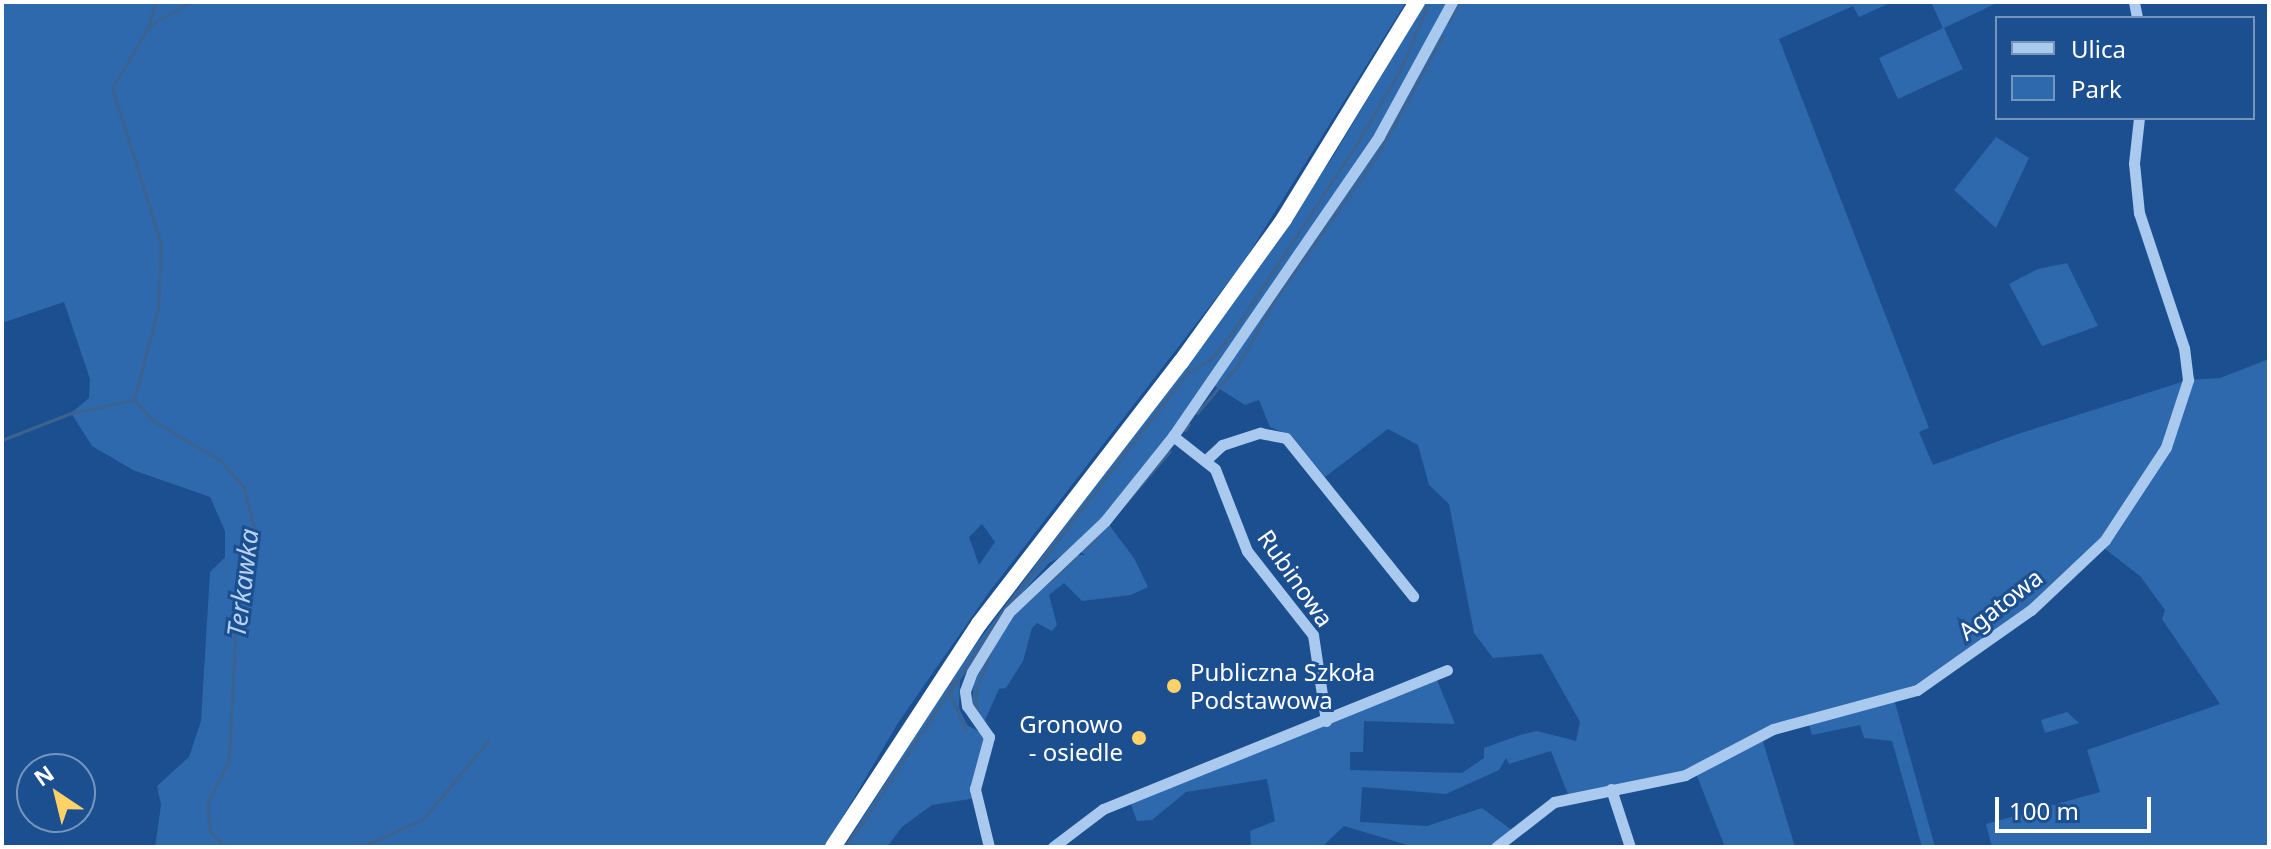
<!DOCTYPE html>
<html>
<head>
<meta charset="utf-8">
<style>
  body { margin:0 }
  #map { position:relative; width:2271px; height:849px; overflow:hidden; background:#1b4f8f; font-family:"Noto Sans",sans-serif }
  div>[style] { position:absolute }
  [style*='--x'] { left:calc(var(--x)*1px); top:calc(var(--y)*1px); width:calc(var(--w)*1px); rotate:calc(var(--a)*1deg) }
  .green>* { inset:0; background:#2e69ad }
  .stream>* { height:3px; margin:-1.5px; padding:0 1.5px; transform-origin:1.5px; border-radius:1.5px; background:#3c6290 }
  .minor>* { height:11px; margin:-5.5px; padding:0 5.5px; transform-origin:5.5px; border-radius:5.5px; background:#a9c9ee }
  .highway>* { height:16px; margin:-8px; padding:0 8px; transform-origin:8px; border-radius:8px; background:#fff }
  .dots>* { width:22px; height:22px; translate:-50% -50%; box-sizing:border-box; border:4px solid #1b4f8f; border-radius:50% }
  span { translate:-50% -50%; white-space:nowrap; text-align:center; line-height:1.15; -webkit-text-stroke:6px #1b4f8f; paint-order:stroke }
  .street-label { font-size:24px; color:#fff }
  .poi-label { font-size:24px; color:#fff }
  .left { translate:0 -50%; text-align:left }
  .right { translate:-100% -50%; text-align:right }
  .water-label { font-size:26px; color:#b5d3f5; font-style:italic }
  .frame { position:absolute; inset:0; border:4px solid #fff; pointer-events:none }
  .legend { position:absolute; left:1995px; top:16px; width:260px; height:104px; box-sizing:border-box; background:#1b4f8f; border:2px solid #7695bc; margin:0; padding:10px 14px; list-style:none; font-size:24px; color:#fff }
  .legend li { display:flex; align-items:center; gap:16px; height:40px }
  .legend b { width:40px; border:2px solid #7695bc }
  .north { position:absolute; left:16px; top:753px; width:80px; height:80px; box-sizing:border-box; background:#1b4f8f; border:2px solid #7695bc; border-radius:50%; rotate:325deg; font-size:22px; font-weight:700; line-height:32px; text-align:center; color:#fff }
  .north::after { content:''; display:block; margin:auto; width:28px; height:36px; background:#ffd166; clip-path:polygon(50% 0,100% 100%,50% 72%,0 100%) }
  .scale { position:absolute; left:1995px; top:797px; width:156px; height:36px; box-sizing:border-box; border:4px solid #fff; border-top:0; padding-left:10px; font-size:24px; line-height:28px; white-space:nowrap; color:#fff; -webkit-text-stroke:6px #1b4f8f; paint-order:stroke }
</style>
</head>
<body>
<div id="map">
  <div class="green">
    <div style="clip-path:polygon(evenodd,2px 2px,1406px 2px,1243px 263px,987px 595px,898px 723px,825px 847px,155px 847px,161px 805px,157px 786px,189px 757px,201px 721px,210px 572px,225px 557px,225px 531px,210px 497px,133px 470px,92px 446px,71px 413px,89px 398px,90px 379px,64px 302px,2px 323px,2px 2px,982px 524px,995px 542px,979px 565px,969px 537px,982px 524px)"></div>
    <div style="clip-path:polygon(1425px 2px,1892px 2px,1859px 17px,1853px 6px,1779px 39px,1929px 428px,1919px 432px,1933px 465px,2018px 434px,2188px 380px,2220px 378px,2269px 359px,2269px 847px,1992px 847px,1986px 824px,2100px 792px,2087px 750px,2220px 704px,2162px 619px,2165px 610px,2140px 576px,2100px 545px,2053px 592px,1894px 699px,1935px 847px,1922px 847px,1892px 741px,1864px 738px,1860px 725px,1812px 735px,1807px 718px,1761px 735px,1795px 847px,1725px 847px,1695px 771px,1569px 797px,1551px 751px,1509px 764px,1506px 758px,1499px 770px,1446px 794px,1362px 787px,1360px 822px,1427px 826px,1482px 808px,1513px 831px,1496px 847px,1414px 847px,1344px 826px,1322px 847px,1251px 847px,1250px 831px,1275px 821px,1267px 779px,1186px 792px,1152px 820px,1137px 821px,1129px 799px,1435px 675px,1455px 724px,1364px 721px,1363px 752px,1350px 752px,1350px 770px,1462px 773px,1484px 758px,1484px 748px,1520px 735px,1537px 731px,1576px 741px,1580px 722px,1542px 654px,1493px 658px,1474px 633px,1449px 504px,1429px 485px,1418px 445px,1388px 429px,1325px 477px,1292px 436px,1270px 427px,1259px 400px,1245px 405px,1210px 383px,1106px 521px,1134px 558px,1148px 587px,1131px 595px,1082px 601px,1064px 583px,1049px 595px,1057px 625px,1052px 631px,1037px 623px,1032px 628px,1023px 661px,1006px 688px,999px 689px,985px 720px,991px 725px,975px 714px,972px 703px,974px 683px,994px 642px,1009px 617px,1073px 555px,1085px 555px,1076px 548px,1049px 563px,1004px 613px,960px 681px,959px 708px,967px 725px,989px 737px,976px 798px,932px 805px,902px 827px,887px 847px,844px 847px,962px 663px,1249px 281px,1334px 155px)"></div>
    <div style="clip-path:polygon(1931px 2px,1999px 2px,1944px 28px,1963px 69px,1898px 99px,1879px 58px,1943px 28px)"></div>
    <div style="clip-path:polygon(1996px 137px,2029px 158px,1996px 228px,1954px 190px)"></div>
    <div style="clip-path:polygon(2067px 263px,2098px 326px,2042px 346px,2009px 284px,2038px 269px)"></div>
    <div style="clip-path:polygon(2067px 712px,2079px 723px,2045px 733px,2041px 720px)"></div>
  </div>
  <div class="stream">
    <div style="--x:155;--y:2;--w:25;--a:104"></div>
    <div style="--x:149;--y:26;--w:72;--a:120.8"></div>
    <div style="--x:112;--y:88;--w:163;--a:72.5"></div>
    <div style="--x:161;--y:243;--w:65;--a:92.6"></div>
    <div style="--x:158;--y:308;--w:95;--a:104.6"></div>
    <div style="--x:134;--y:400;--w:27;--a:48"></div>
    <div style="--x:152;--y:420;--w:79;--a:30.5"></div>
    <div style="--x:220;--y:460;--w:37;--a:49"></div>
    <div style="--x:244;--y:488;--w:42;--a:76.3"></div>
    <div style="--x:254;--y:529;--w:89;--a:101.7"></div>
    <div style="--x:236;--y:616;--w:144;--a:92.8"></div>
    <div style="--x:229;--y:760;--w:49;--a:116.6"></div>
    <div style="--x:207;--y:804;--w:27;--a:84"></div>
    <div style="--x:210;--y:831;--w:22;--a:47"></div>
    <div style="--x:1449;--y:22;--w:22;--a:-63"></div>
    <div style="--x:149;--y:26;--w:48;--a:-30.3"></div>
    <div style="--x:1197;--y:413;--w:63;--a:-49.5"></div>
    <div style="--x:1238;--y:365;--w:77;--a:-60.4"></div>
    <div style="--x:1276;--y:298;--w:174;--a:-54.6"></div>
    <div style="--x:1377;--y:156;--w:137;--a:-61.2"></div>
    <div style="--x:1185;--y:430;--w:7;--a:-56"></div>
    <div style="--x:2;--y:440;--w:74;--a:-21.4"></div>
    <div style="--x:71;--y:413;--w:62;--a:-12"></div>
    <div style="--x:1086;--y:548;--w:128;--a:-49.1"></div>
    <div style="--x:1045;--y:585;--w:40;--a:-42"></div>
    <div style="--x:957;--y:683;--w:6;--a:-149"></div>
    <div style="--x:952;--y:680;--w:16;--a:94"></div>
    <div style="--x:951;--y:696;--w:36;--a:67"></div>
    <div style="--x:976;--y:711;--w:17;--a:-93"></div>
    <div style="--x:975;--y:694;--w:47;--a:-70"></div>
    <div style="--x:361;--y:847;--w:68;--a:-24.3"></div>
    <div style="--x:423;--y:819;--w:102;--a:-50.2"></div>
    <div style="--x:846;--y:847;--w:283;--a:-56.4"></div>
    <div style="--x:1003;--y:611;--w:299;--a:-52.3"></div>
    <div style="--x:1186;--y:374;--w:32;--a:-32"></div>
    <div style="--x:1213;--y:357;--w:43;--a:-52.6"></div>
    <div style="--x:1239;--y:323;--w:219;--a:-56.7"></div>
    <div style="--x:1359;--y:140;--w:79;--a:-59.5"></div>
    <div style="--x:1399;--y:72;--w:76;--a:-66.8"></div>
  </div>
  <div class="minor">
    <div style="--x:2134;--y:2;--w:16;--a:79"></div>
    <div style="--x:1173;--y:436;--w:53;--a:38.2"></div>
    <div style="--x:1215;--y:469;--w:88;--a:68.7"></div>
    <div style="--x:1247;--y:551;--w:107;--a:51.8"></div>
    <div style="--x:1313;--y:635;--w:87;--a:81.4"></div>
    <div style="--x:1206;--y:460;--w:22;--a:-43"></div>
    <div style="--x:1222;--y:445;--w:40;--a:-18"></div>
    <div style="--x:1260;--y:433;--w:26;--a:11"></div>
    <div style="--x:1286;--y:438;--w:203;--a:51.2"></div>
    <div style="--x:1611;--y:789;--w:61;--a:71.9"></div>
    <div style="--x:989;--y:847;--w:60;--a:-103.6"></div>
    <div style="--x:975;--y:789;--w:54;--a:-74.9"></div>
    <div style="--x:989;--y:737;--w:38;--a:-125"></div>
    <div style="--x:967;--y:706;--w:15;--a:-98"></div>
    <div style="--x:965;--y:691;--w:20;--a:-70"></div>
    <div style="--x:972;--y:672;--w:70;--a:-58.3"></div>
    <div style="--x:1009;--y:612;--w:132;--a:-43.5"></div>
    <div style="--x:1105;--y:521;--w:109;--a:-51.3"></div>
    <div style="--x:1173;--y:436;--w:364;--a:-55.5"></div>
    <div style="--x:1379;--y:136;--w:153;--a:-61.4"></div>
    <div style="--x:1053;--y:847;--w:63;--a:-37.2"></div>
    <div style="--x:1103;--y:809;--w:371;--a:-22"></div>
    <div style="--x:1496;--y:847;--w:73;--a:-37.8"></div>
    <div style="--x:1554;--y:802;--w:134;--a:-11.6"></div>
    <div style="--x:1685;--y:775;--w:99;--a:-27.6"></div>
    <div style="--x:1773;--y:729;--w:149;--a:-15.2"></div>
    <div style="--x:1917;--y:690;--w:139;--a:-35.1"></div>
    <div style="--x:2031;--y:610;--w:102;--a:-43.4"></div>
    <div style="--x:2105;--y:540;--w:111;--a:-56.7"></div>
    <div style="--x:2166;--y:447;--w:71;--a:-71.8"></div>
    <div style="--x:2188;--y:380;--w:32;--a:-97"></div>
    <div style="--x:2184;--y:348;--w:142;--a:-108.4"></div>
    <div style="--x:2139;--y:213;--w:50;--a:-95.7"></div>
    <div style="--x:2134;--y:163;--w:45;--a:-83.7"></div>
  </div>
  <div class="highway">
    <div style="--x:833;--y:847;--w:267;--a:-56.8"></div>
    <div style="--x:979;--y:624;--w:331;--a:-52.4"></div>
    <div style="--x:1181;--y:362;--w:176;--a:-54.2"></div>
    <div style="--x:1284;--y:219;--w:255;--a:-58.5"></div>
  </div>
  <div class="dots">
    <div style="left:1174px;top:686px;background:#ffd166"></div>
    <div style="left:1139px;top:738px;background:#ffd166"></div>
  </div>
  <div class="street-label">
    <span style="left:1296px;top:578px;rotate:55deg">Rubinowa</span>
    <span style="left:2000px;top:604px;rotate:-38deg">Agatowa</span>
  </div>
  <div class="poi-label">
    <span class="left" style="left:1190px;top:686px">Publiczna Szkoła<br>Podstawowa</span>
    <span class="right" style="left:1123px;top:738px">Gronowo<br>- osiedle</span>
  </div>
  <div class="water-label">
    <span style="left:243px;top:583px;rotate:-83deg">Terkawka</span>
  </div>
  <div class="frame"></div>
  <ul class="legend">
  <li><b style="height:10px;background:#a9c9ee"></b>Ulica</li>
  <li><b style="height:22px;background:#2e69ad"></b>Park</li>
  </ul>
  <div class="north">N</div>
  <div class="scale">100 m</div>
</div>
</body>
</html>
